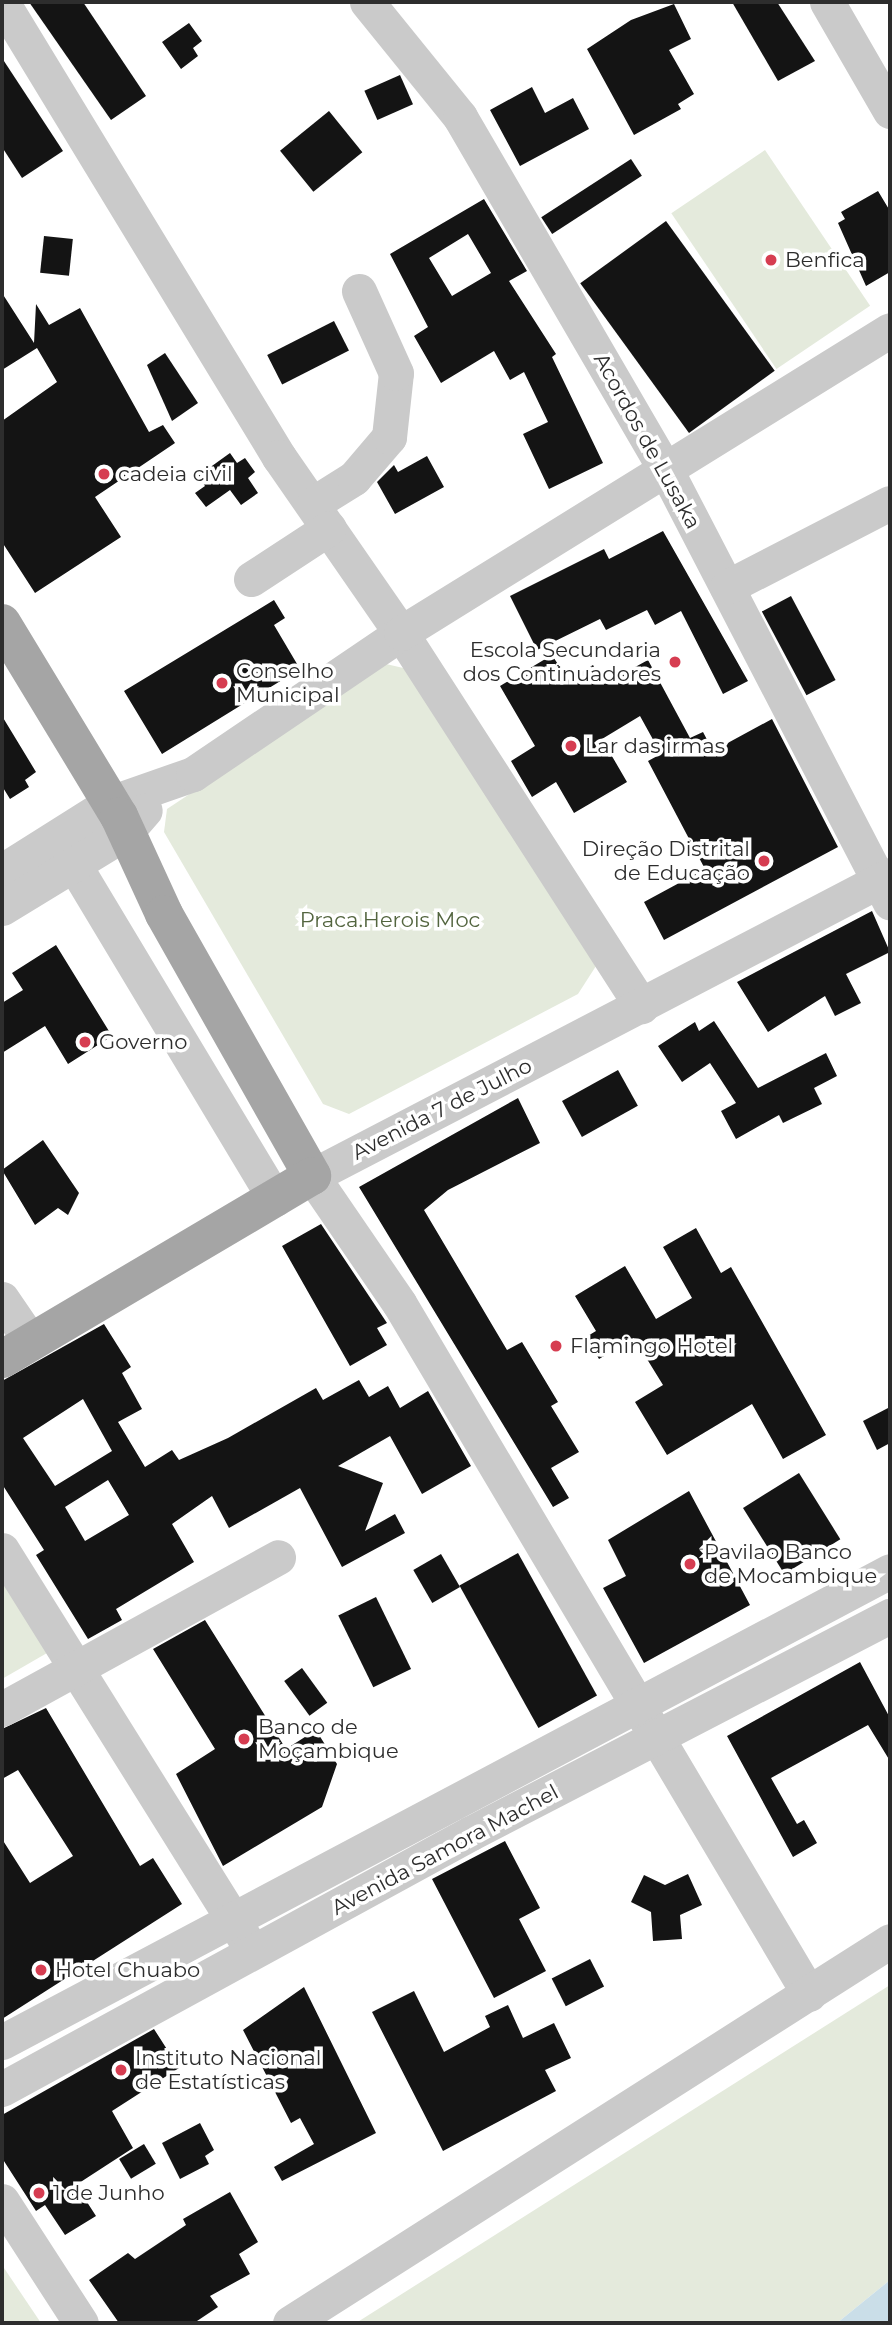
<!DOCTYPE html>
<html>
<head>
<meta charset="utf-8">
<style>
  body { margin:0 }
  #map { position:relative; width:892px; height:2325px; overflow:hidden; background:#fff; font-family:Montserrat,sans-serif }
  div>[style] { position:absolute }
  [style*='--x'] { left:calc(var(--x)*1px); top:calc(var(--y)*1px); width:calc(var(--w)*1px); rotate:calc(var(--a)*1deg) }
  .green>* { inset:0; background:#e4eadc; transform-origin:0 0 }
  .water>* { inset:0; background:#cadee8 }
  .building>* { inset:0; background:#141414; transform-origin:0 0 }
  .minor>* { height:35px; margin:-17.5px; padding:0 17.5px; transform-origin:17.5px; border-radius:17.5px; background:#cacaca }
  .major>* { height:38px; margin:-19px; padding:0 19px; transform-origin:19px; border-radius:19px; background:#a5a5a5 }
  .dots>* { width:19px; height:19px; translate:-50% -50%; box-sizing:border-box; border:4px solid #fff; border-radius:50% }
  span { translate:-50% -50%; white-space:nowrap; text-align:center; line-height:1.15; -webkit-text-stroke:7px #fff; paint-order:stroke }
  .poi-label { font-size:21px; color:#2d2d2d }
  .left { translate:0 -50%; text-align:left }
  .right { translate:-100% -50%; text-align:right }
  .street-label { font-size:21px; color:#2d2d2d }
  .park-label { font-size:21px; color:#53653f }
  .frame { position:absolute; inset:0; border:4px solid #2d2d2d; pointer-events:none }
</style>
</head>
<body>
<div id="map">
  <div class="green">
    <div style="left:765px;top:150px;width:188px;height:113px;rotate:56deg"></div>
    <div style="clip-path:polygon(386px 664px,412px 670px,596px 966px,578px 994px,349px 1114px,323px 1104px,164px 832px,167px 809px)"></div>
    <div style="clip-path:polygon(2px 1569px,54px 1649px,2px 1679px)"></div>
    <div style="clip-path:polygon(890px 1985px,890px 2280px,837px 2323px,356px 2323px)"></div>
    <div style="clip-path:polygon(2px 2265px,41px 2323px,2px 2323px)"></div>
  </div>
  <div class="water">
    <div style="clip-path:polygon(890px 2280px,890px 2323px,837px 2323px)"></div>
  </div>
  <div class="building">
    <div style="clip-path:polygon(29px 2px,83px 2px,146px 96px,111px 120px)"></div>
    <div style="clip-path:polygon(732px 2px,777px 2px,815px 61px,778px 81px)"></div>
    <div style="clip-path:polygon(674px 4px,691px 39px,669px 50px,694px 94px,678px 104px,681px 109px,634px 135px,587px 49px,631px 20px)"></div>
    <div style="clip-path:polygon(189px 23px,202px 41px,193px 48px,198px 56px,181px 69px,162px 42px)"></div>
    <div style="clip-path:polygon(2px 58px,63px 151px,22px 178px,2px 147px)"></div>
    <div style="left:400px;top:75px;width:32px;height:39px;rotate:66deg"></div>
    <div style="clip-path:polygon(532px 87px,545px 113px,573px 98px,589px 129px,520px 166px,490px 110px)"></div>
    <div style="left:329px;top:111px;width:53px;height:63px;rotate:51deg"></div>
    <div style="left:631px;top:159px;width:20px;height:107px;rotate:57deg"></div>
    <div style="clip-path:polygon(878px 191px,890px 211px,890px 272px,866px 286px,838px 223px,845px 219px,841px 212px)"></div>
    <div style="clip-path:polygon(evenodd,484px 199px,527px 271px,509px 281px,556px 354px,552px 357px,603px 463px,549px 489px,523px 434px,548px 422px,524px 372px,510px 380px,494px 351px,441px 383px,414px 336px,428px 327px,390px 254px,484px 199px,468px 234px,491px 273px,452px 296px,429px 258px,468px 234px)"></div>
    <div style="left:666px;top:221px;width:185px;height:106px;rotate:54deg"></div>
    <div style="left:44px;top:236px;width:29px;height:37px;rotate:6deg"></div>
    <div style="clip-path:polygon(2px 293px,34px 343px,36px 304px,49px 325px,80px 308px,149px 432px,163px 425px,175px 443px,95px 497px,121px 537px,35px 593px,2px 542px,2px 421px,57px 382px,37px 348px,2px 370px)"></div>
    <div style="left:334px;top:321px;width:33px;height:75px;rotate:63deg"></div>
    <div style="clip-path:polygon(165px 353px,198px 403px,172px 421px,147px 365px)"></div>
    <div style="clip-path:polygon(230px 453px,237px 463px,245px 458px,255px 472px,248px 478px,258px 493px,241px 505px,230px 490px,206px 507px,195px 493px,205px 486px,198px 476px)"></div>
    <div style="clip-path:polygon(427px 456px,444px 487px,395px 514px,377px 482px,394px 465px,398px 472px)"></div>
    <div style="clip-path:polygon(663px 531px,748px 681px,723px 694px,681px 611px,655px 625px,647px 610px,606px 630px,600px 619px,537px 650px,510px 596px,604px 549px,609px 559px)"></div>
    <div style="left:791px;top:596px;width:95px;height:33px;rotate:62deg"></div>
    <div style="clip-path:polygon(274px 600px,285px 618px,274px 625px,300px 669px,162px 754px,124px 691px)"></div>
    <div style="clip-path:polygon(552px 655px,568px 680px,593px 665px,604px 684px,648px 660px,690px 738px,703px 732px,713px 751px,772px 719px,838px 847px,664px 940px,644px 902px,705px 869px,648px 761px,661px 754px,640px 716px,602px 739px,627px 782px,574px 813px,556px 782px,532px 797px,511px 761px,535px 746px,500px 686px)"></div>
    <div style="clip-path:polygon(2px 716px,36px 772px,25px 780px,29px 787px,10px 799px,2px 786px)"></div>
    <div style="clip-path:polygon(872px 911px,890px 952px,846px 974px,861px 1003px,835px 1016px,825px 996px,768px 1032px,737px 982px)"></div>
    <div style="clip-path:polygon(56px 945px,112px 1036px,68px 1064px,45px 1026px,2px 1053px,2px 1003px,23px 990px,12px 973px)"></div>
    <div style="clip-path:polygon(714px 1021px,758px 1088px,826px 1053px,837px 1076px,814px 1088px,822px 1104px,783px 1123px,779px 1115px,736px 1139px,721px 1111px,736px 1103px,710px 1063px,682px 1082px,658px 1046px,695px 1022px,699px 1031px)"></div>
    <div style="left:618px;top:1070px;width:41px;height:64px;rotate:61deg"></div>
    <div style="clip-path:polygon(518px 1098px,540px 1143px,448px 1190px,424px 1210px,507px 1350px,522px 1342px,558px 1402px,551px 1406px,579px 1452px,551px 1468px,569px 1498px,553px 1507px,359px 1187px)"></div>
    <div style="clip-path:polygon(43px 1140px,79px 1193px,68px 1215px,58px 1208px,35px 1225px,2px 1170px)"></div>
    <div style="clip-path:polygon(321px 1224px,387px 1323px,377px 1328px,387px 1345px,350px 1366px,282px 1246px)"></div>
    <div style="clip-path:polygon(696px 1228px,721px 1273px,731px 1267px,826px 1435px,783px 1459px,752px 1404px,667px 1455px,635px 1402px,663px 1385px,634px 1338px,599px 1359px,586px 1337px,596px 1331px,575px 1296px,625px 1266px,656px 1319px,692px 1298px,663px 1247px)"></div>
    <div style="clip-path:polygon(evenodd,104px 1324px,131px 1367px,122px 1373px,142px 1409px,118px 1422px,145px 1467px,172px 1450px,179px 1460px,228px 1438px,316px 1388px,323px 1400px,359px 1380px,369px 1397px,388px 1386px,400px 1408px,428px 1391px,471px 1466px,422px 1494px,390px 1436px,338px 1466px,383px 1483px,365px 1531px,395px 1514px,405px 1533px,342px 1567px,300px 1488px,229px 1528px,212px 1496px,172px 1524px,194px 1562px,116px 1609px,122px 1620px,88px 1639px,36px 1555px,44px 1550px,2px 1484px,2px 1381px,104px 1324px,83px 1399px,112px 1451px,55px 1486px,23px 1438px,83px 1399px,104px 1324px,108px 1480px,129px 1515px,85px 1541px,65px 1507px,108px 1480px)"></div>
    <div style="clip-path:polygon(890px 1407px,890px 1443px,877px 1450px,863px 1421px)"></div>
    <div style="left:799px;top:1473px;width:78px;height:66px;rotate:58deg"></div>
    <div style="clip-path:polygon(689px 1491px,750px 1605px,644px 1663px,603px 1588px,626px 1576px,608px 1540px)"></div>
    <div style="left:518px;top:1553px;width:163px;height:67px;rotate:61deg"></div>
    <div style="left:441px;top:1554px;width:38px;height:32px;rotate:60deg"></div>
    <div style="left:376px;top:1597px;width:80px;height:42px;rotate:64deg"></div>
    <div style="clip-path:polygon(205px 1620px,286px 1749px,316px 1730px,337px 1764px,322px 1807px,223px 1866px,176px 1774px,215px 1749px,153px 1649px)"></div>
    <div style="clip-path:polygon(860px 1662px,890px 1718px,890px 1761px,868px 1725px,771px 1778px,797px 1824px,804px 1820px,817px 1843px,793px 1857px,727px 1736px)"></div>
    <div style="left:302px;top:1668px;width:43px;height:22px;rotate:54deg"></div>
    <div style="clip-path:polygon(46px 1708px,140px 1866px,153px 1858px,182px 1904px,2px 2019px,2px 1839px,30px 1883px,73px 1856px,18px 1770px,2px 1779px,2px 1729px)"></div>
    <div style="clip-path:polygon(505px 1841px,540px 1908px,519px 1919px,546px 1971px,494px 1998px,432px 1879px)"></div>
    <div style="clip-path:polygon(688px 1874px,702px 1905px,680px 1915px,682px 1939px,653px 1941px,651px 1912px,631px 1902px,644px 1875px,665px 1885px)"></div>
    <div style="left:590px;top:1959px;width:31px;height:43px;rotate:63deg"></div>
    <div style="clip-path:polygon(304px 1987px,376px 2133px,282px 2181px,274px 2167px,314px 2144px,300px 2118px,291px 2123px,243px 2030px)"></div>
    <div style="clip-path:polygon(414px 1991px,444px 2052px,490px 2027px,485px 2016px,508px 2005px,523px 2038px,554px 2023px,571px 2058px,545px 2070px,556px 2091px,443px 2151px,372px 2012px)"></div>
    <div style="clip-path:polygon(154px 2029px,179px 2068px,112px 2111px,133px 2148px,76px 2185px,96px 2216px,65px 2235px,45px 2205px,36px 2211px,2px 2158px,2px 2115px)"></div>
    <div style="clip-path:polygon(200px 2123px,214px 2150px,205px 2156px,209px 2164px,180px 2179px,162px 2143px)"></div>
    <div style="left:144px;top:2144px;width:23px;height:29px;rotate:59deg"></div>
    <div style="clip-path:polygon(230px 2192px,258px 2242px,239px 2254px,250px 2274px,210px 2296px,218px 2307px,194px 2323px,119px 2323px,89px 2280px,128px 2253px,135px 2259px,186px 2225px,183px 2219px)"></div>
  </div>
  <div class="minor">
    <div style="--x:2;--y:2;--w:533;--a:58.67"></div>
    <div style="--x:279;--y:457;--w:214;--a:55.3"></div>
    <div style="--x:401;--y:633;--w:444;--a:57.2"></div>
    <div style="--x:367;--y:2;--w:148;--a:51"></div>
    <div style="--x:460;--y:117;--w:411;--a:59.8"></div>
    <div style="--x:667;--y:472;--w:485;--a:62.6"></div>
    <div style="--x:827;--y:2;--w:126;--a:60"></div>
    <div style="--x:314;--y:503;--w:47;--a:-32"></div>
    <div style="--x:354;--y:478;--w:54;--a:-49.5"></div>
    <div style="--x:389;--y:437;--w:64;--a:-83.8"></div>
    <div style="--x:396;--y:373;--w:90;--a:-114.3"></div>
    <div style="--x:251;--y:579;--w:93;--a:-33.2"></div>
    <div style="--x:727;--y:587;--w:183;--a:-27.3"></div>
    <div style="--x:73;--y:863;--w:392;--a:59"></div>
    <div style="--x:2;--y:871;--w:128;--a:-32.2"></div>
    <div style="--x:110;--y:803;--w:88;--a:-19.3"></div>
    <div style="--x:193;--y:774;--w:251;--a:-34.1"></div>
    <div style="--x:401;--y:633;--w:575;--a:-31.78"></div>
    <div style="--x:2;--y:908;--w:144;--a:-31.4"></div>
    <div style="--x:125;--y:833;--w:30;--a:-49"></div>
    <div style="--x:2;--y:1299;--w:50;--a:55.7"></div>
    <div style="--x:2;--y:1550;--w:461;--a:58"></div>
    <div style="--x:2;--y:1709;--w:315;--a:-28.8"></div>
    <div style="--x:809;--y:1994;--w:803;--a:-120.68"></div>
    <div style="--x:399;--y:1303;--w:154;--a:-124.4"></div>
    <div style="--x:312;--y:1176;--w:652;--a:-27.51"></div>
    <div style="--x:2;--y:2042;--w:1005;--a:-27.94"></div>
    <div style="--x:2;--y:2089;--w:534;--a:-28.63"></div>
    <div style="--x:471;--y:1833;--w:472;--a:-27.4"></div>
    <div style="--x:2;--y:2201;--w:145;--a:57.1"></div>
    <div style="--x:290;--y:2323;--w:711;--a:-32.48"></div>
  </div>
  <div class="major">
    <div style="--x:2;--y:623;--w:226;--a:58.8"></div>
    <div style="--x:119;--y:816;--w:108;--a:65.3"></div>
    <div style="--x:164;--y:914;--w:301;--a:60.5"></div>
    <div style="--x:312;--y:1176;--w:360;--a:149.4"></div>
  </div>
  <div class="dots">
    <div style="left:771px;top:260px;background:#d63d51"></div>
    <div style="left:104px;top:474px;background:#d63d51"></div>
    <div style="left:675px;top:662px;background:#d63d51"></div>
    <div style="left:222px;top:683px;background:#d63d51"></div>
    <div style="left:571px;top:746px;background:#d63d51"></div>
    <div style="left:764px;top:861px;background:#d63d51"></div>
    <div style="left:85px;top:1042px;background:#d63d51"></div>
    <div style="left:556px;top:1346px;background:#d63d51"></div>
    <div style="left:690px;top:1564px;background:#d63d51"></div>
    <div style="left:244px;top:1739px;background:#d63d51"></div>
    <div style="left:41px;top:1970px;background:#d63d51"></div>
    <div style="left:121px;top:2070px;background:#d63d51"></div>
    <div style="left:39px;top:2193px;background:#d63d51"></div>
  </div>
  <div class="poi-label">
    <span class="left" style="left:785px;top:260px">Benfica</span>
    <span class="left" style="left:118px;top:474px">cadeia civil</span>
    <span class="right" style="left:661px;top:662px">Escola Secundaria<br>dos Continuadores</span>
    <span class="left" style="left:236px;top:683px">Conselho<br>Municipal</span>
    <span class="left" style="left:585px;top:746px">Lar das irmas</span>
    <span class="right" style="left:750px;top:861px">Direção Distrital<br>de Educação</span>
    <span class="left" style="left:99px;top:1042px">Governo</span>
    <span class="left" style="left:570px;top:1346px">Flamingo Hotel</span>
    <span class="left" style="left:704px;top:1564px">Pavilao Banco<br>de Mocambique</span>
    <span class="left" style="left:258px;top:1739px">Banco de<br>Moçambique</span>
    <span class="left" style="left:55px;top:1970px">Hotel Chuabo</span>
    <span class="left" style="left:135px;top:2070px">Instituto Nacional<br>de Estatísticas</span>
    <span class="left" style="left:53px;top:2193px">1 de Junho</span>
  </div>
  <div class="street-label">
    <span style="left:647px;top:441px;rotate:61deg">Acordos de Lusaka</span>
    <span style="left:442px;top:1109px;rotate:-27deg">Avenida 7 de Julho</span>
    <span style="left:445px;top:1850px;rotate:-28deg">Avenida Samora Machel</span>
  </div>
  <div class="park-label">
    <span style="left:390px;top:920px">Praca.Herois Moc</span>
  </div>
  <div class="frame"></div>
</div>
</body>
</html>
